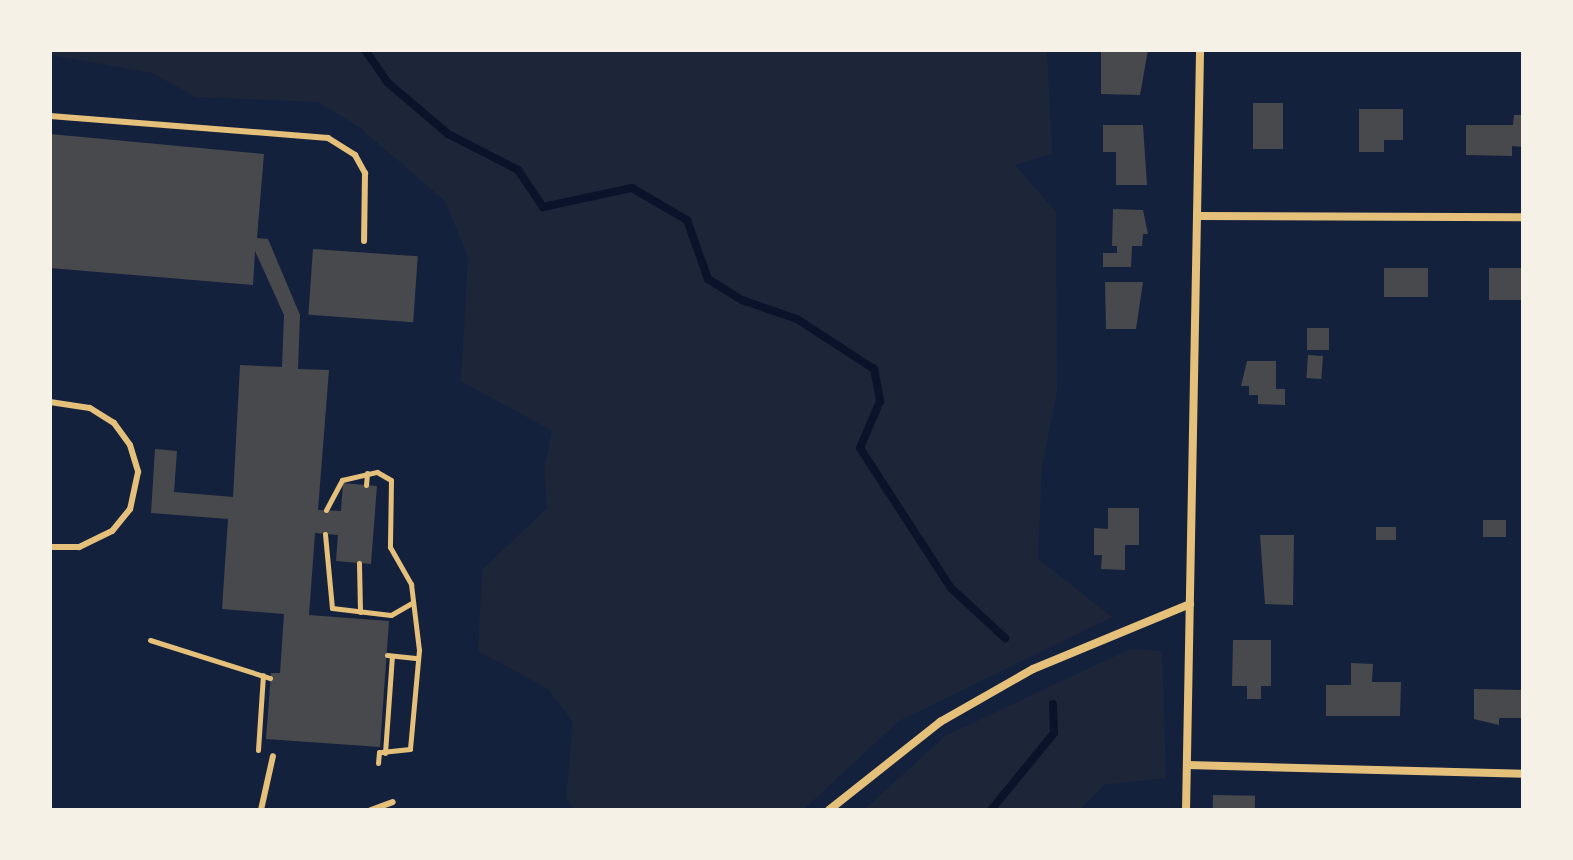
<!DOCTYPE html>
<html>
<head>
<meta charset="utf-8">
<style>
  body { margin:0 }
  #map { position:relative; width:1573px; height:860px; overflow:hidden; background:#14213d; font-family:Roboto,sans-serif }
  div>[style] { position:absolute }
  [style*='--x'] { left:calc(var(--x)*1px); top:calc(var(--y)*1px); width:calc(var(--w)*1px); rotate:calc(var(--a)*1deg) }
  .green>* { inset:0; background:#1d2539 }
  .stream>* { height:8px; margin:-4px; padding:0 4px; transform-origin:4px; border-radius:4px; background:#0b132b }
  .building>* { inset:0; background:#48494c; transform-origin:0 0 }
  .path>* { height:5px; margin:-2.5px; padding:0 2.5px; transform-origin:2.5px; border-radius:2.5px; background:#e5c07b }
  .service>* { height:6px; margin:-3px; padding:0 3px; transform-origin:3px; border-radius:3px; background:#e5c07b }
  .minor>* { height:8px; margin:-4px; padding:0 4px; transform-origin:4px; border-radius:4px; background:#e5c07b }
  span { translate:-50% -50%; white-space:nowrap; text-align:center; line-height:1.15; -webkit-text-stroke:8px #f6f1e7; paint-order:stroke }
  .frame { position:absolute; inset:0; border:52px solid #f6f1e7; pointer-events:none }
</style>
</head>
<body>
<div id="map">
  <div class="green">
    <div style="clip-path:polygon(50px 50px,1047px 50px,1052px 154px,1015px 165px,1056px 212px,1057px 392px,1042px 467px,1038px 559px,1112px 617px,899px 721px,803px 810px,575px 810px,566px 797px,573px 722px,548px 689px,478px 651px,482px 570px,547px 508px,544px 469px,552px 431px,461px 381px,468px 257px,445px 201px,359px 127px,318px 102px,196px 97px,152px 73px,50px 55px)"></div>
    <div style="clip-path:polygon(1130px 649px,1162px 651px,1166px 778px,1104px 785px,1080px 810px,864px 810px,945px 736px)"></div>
  </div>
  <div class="stream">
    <div style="--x:365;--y:50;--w:39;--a:55"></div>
    <div style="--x:387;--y:82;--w:80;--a:40.4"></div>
    <div style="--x:448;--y:134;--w:79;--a:27.2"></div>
    <div style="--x:518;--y:170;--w:45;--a:56"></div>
    <div style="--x:543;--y:207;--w:91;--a:-12.1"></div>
    <div style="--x:632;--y:188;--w:64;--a:30.2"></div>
    <div style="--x:687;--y:220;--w:63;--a:70.4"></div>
    <div style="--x:708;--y:279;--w:40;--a:32"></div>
    <div style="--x:742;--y:300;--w:58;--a:19.1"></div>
    <div style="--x:797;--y:319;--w:92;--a:33"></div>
    <div style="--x:874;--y:369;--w:33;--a:79"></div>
    <div style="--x:880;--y:401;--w:51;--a:113.1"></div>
    <div style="--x:860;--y:448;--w:167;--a:57"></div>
    <div style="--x:951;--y:588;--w:74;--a:42.8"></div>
    <div style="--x:991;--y:810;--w:99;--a:-50.7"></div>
    <div style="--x:1054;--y:733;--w:29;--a:-92"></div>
  </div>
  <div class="building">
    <div style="clip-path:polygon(1101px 50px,1148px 50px,1140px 95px,1101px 94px)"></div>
    <div style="left:1253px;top:103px;width:30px;height:46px"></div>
    <div style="clip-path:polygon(1359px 109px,1403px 109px,1403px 140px,1384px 140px,1384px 152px,1359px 152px)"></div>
    <div style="clip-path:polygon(1514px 115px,1523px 115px,1523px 147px,1512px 146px,1512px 156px,1466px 155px,1466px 125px,1513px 125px)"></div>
    <div style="clip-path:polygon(1103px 125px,1143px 125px,1147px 185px,1116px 185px,1116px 152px,1103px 152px)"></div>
    <div style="clip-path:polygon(50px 134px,264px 154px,257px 238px,268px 239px,300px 315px,298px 369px,329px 370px,318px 510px,341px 511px,343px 483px,377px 486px,371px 564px,336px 561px,338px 535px,315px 533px,309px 615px,389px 621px,380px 747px,266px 739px,271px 673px,280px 673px,284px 614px,222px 609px,228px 519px,151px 513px,155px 449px,177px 451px,174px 492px,233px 497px,240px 365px,282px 367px,284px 315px,255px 251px,253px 285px,50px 268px)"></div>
    <div style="clip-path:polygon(1113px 209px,1143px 210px,1148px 234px,1143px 234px,1142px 246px,1132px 246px,1131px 267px,1103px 267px,1103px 253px,1117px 253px,1117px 246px,1112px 246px)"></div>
    <div style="left:313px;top:249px;width:105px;height:66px;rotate:4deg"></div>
    <div style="left:1384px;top:268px;width:44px;height:29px"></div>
    <div style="left:1489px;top:268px;width:34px;height:32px"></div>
    <div style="clip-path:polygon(1105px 282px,1143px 282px,1136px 329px,1106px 329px)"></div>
    <div style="left:1307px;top:328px;width:22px;height:22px"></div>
    <div style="left:1308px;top:355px;width:15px;height:23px;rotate:4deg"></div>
    <div style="clip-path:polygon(1247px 361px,1276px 361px,1276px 389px,1285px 389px,1285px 405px,1258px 404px,1258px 395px,1249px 395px,1249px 386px,1241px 386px)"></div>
    <div style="clip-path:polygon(1108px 508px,1139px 508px,1139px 545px,1125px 545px,1125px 570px,1101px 569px,1102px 555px,1094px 555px,1094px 528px,1108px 529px)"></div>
    <div style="left:1506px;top:520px;width:17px;height:23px;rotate:90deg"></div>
    <div style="left:1396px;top:527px;width:13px;height:20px;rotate:90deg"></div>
    <div style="clip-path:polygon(1260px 535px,1294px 535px,1293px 605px,1265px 604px)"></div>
    <div style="clip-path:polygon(1233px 640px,1271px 640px,1271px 686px,1261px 686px,1261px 699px,1247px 699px,1247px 686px,1232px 686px)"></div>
    <div style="clip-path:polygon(1351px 663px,1373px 664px,1372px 682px,1401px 682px,1400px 716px,1326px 716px,1326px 685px,1351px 685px)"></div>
    <div style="clip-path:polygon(1474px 689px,1523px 690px,1523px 718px,1499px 718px,1499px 725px,1474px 719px)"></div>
    <div style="left:1213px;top:795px;width:42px;height:15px;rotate:1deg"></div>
  </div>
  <div class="path">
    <div style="--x:366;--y:485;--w:12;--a:-85"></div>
    <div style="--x:326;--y:510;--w:34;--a:-62"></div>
    <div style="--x:342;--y:480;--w:36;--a:-13"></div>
    <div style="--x:377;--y:472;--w:16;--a:30"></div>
    <div style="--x:391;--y:480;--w:67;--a:90.9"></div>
    <div style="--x:390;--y:547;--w:43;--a:60.4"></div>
    <div style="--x:411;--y:584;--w:66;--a:83.1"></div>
    <div style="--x:419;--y:650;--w:99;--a:95.2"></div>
    <div style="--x:410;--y:749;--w:31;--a:174"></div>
    <div style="--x:379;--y:752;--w:11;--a:95"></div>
    <div style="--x:325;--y:534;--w:74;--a:84.6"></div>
    <div style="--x:332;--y:608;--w:59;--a:6.8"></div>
    <div style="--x:391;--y:615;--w:24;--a:-30"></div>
    <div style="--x:359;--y:563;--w:49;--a:88.8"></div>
    <div style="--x:150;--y:640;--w:126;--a:17.6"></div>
    <div style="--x:387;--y:655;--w:31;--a:6"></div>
    <div style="--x:258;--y:750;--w:75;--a:-86.2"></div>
    <div style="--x:385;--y:753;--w:97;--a:-85.9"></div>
  </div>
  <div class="service">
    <div style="--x:50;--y:116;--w:279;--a:4.5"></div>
    <div style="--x:328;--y:138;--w:32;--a:32"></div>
    <div style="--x:355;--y:155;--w:21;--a:61"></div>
    <div style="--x:365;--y:173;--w:68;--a:90.8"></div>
    <div style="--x:50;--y:402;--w:40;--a:8.5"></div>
    <div style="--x:90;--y:408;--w:28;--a:32"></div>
    <div style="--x:114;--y:423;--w:27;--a:54"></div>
    <div style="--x:130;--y:445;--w:28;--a:73"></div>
    <div style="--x:138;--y:472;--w:38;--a:102"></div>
    <div style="--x:130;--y:509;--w:28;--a:129"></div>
    <div style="--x:112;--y:531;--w:37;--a:154"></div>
    <div style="--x:79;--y:547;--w:29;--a:180"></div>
    <div style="--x:261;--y:810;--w:55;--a:-77.5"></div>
    <div style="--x:371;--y:810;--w:23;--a:-20"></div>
  </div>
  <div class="minor">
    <div style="--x:1197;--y:216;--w:326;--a:0.2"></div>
    <div style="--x:1187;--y:765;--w:336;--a:1.5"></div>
    <div style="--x:829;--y:810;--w:142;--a:-38.4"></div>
    <div style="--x:940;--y:722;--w:107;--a:-29.7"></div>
    <div style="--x:1033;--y:669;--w:170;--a:-22.5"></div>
    <div style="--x:1186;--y:810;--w:760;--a:-88.94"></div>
  </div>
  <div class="frame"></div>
</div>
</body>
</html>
